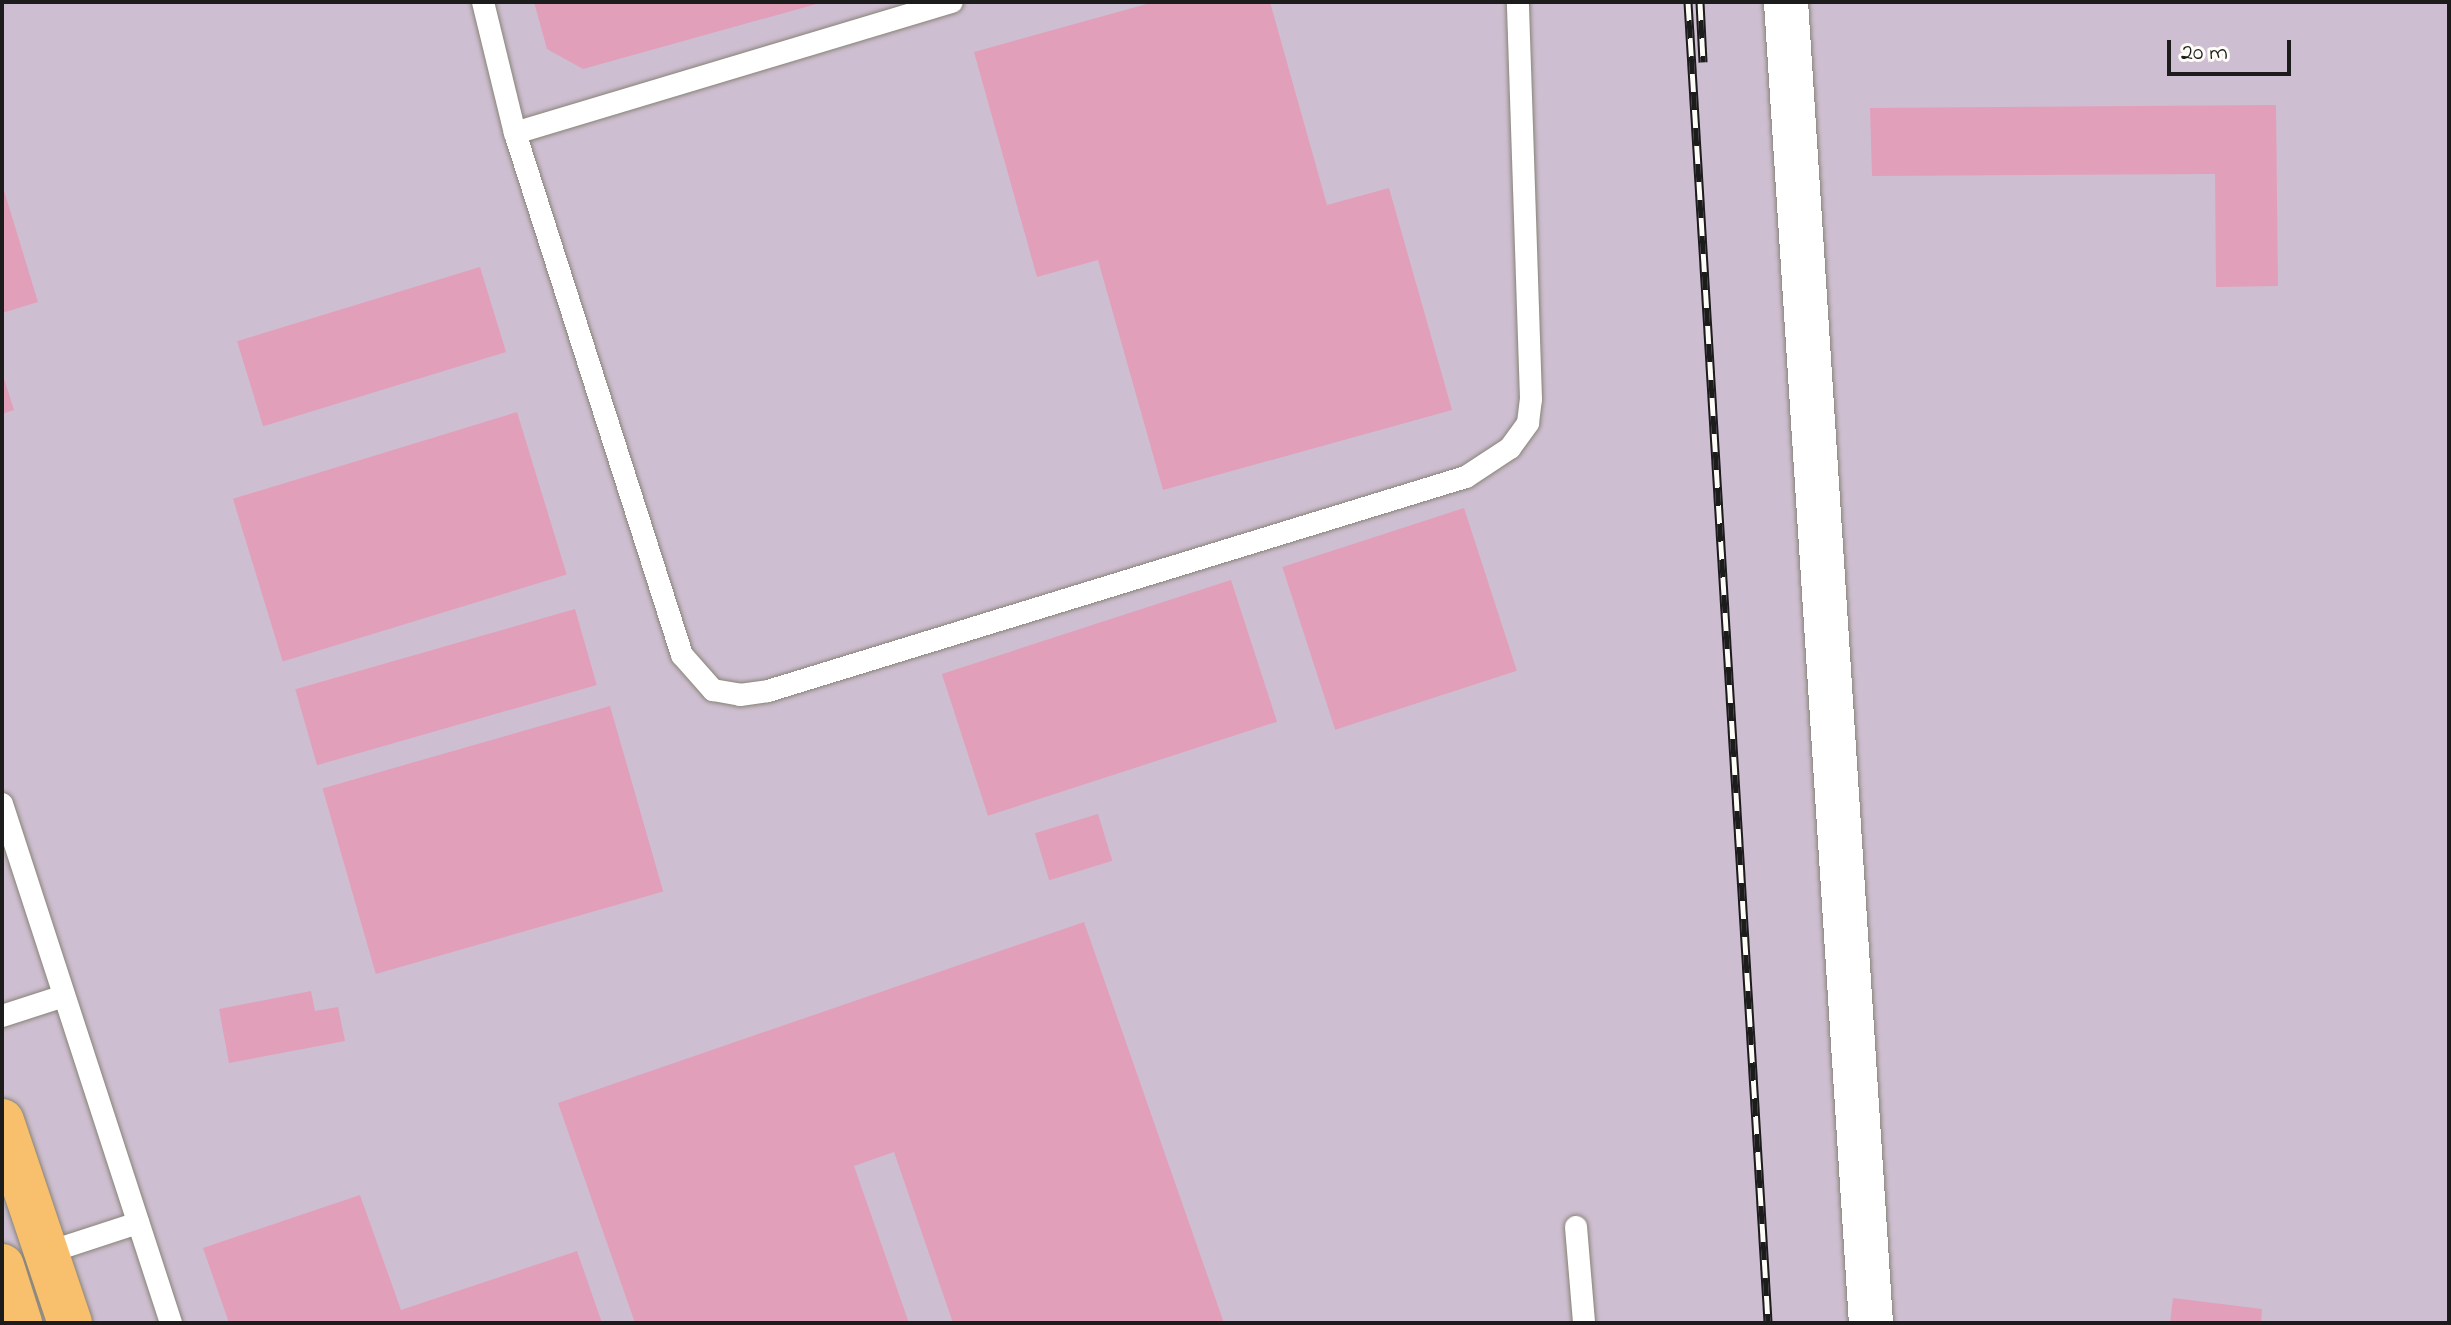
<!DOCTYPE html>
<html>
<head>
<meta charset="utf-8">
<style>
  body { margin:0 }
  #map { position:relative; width:2451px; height:1325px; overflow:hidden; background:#efead0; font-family:"Indie Flower",sans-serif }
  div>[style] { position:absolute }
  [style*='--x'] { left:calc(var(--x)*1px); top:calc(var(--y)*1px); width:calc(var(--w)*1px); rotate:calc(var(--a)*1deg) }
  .industrial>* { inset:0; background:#cebed1; transform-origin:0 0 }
  .building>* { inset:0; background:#e29fba; transform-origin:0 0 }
  .roads { filter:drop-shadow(0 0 2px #868376) drop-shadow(0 0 2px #868376) }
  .service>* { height:22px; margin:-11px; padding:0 11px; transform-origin:11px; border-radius:11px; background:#fff }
  .tertiary>* { height:44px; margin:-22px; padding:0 22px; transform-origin:22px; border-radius:22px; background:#fff }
  .primary>* { height:44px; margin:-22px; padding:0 22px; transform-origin:22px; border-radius:22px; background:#f8bf6c }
  .rail>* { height:9px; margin-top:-4.5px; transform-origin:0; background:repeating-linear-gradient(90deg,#fdfcf7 0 18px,#1c1c1c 0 36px); box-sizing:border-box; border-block:2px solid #1c1c1c }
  span { translate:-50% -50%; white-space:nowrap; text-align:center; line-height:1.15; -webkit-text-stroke:6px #fdfcf7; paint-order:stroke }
  .frame { position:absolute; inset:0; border:4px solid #1c1c1c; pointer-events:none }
  .scale { position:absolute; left:2167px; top:40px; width:124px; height:36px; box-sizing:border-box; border:4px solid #1c1c1c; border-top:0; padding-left:10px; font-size:24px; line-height:28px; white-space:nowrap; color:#1c1c1c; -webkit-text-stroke:6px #fdfcf7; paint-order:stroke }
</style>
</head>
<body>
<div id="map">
  <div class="industrial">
    <div style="left:2px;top:2px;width:2447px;height:1321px"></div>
  </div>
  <div class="building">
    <div style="clip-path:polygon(534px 2px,819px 2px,820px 3px,583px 69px,547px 49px)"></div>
    <div style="clip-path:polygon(1154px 2px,1270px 2px,1327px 205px,1389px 188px,1452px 410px,1163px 490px,1098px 260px,1037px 277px,974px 52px)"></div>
    <div style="clip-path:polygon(2276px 105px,2278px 286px,2216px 287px,2215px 174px,1872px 176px,1870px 108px)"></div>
    <div style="clip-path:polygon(2px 184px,38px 302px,2px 313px)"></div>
    <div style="left:480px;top:267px;width:89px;height:254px;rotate:73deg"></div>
    <div style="clip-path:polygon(2px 372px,14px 410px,2px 414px)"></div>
    <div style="left:517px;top:412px;width:170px;height:297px;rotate:73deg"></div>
    <div style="left:1464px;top:508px;width:171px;height:191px;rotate:72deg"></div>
    <div style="left:1231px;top:580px;width:149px;height:304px;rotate:72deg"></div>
    <div style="left:575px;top:609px;width:79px;height:291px;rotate:74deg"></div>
    <div style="left:610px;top:706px;width:193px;height:299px;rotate:74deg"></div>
    <div style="left:1098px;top:814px;width:49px;height:66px;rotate:73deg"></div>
    <div style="clip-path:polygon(1084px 922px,1224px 1323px,953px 1323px,894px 1152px,854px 1166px,909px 1323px,635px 1323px,558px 1103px)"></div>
    <div style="clip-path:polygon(311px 991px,315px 1011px,338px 1007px,345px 1041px,229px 1063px,219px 1009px)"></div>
    <div style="clip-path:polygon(360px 1195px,401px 1310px,577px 1251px,602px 1323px,229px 1323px,203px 1248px)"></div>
    <div style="clip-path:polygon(2173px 1298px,2262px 1309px,2261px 1323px,2170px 1323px)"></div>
  </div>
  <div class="roads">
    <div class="service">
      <div style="--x:483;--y:2;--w:135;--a:76.3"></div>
      <div style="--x:515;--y:133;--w:548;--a:72.26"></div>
      <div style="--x:682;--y:655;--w:47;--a:48.5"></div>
      <div style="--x:713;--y:690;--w:27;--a:10"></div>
      <div style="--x:740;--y:695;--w:28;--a:-8"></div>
      <div style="--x:768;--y:691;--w:730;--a:-17.05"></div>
      <div style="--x:1466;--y:477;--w:53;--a:-33.4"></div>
      <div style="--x:1510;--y:448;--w:31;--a:-54"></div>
      <div style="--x:1528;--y:423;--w:24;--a:-83"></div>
      <div style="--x:1531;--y:399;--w:397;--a:-91.9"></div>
      <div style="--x:515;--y:133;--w:456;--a:-16.7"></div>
      <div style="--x:2;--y:804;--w:546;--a:71.96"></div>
      <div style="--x:2;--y:1016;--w:65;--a:-17.9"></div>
      <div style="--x:1576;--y:1227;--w:96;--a:85.2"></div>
      <div style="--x:46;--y:1253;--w:97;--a:-18.1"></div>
    </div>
    <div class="tertiary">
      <div style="--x:1786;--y:2;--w:1324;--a:86.32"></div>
    </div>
    <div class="primary">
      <div style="--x:2;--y:1121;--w:213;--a:71.4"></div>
      <div style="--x:2;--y:1266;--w:60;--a:72.5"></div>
    </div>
  </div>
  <div class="rail">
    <div style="--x:1688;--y:2;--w:1323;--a:86.53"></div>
    <div style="--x:1700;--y:2;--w:60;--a:87.1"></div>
  </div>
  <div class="frame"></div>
  <div class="scale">20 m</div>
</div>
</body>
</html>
